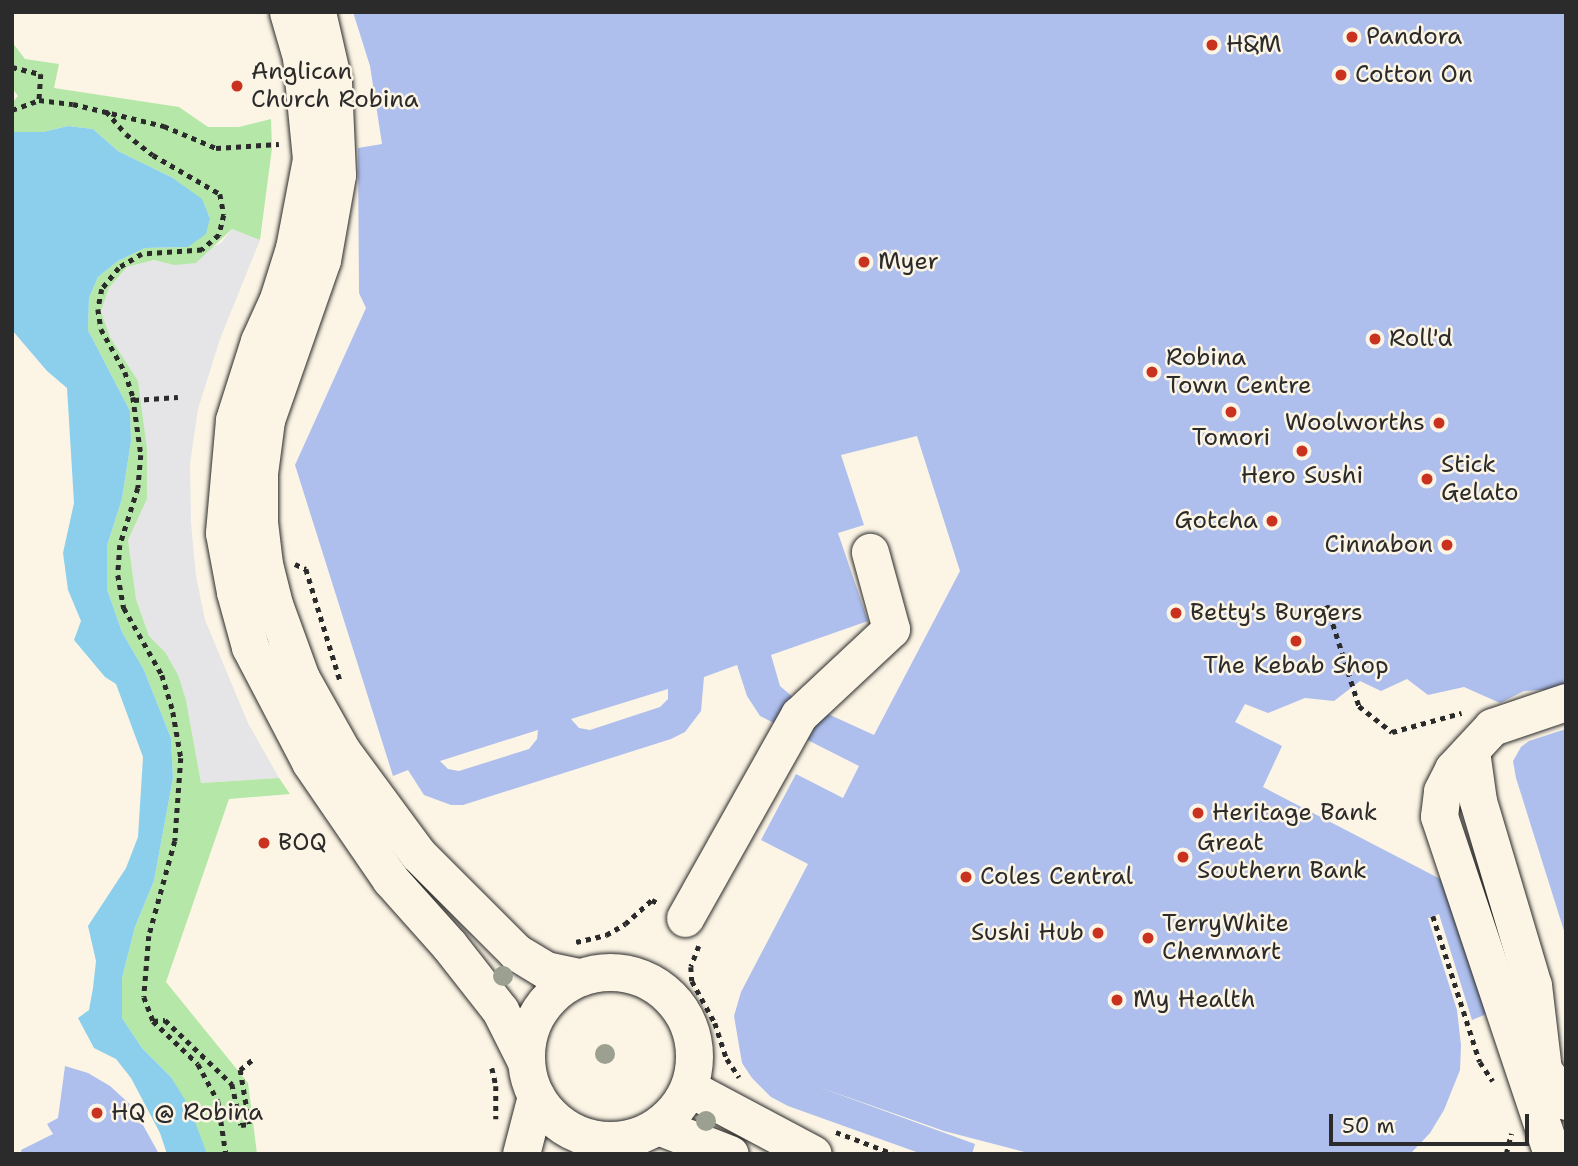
<!DOCTYPE html>
<html>
<head>
<meta charset="utf-8">
<style>
  body { margin:0 }
  #map { position:relative; width:1578px; height:1166px; overflow:hidden; background:#fcf5e5; font-family:"Shantell Sans",sans-serif }
  div>[style] { position:absolute }
  [style*='--x'] { left:calc(var(--x)*1px); top:calc(var(--y)*1px); width:calc(var(--w)*1px); rotate:calc(var(--a)*1deg) }
  .built>* { inset:0; background:#e5e5e8 }
  .green>* { inset:0; background:#b5e7a8 }
  .water>* { inset:0; background:#8ccfed }
  .building>* { inset:0; background:#aebfee }
  .path>* { height:4.5px; margin-top:-2.25px; transform-origin:0; background:repeating-linear-gradient(90deg,#2b2b2b 0 5px,transparent 0 10px) }
  .roads { filter:drop-shadow(0 0 2px #2b2b2b) drop-shadow(0 0 2px #2b2b2b) }
  .minor>* { height:37px; margin:-18.5px; padding:0 18.5px; transform-origin:18.5px; border-radius:18.5px; background:#fcf5e5 }
  .minor>.ring { margin:-18.5px; padding:0; box-sizing:content-box; background:none; border:37px solid #fcf5e5; border-radius:50% }
  .trees>* { width:20px; height:20px; margin:-10px; border-radius:50%; background:#9ca090 }
  .dots>* { width:19px; height:19px; translate:-50% -50%; box-sizing:border-box; border:4px solid #fcf5e5; border-radius:50% }
  span { translate:-50% -50%; white-space:nowrap; text-align:center; line-height:1.15; -webkit-text-stroke:5px #fcf5e5; paint-order:stroke }
  .poi-label { font-size:24px; color:#2b2b2b }
  .left { translate:0 -50%; text-align:left }
  .right { translate:-100% -50%; text-align:right }
  .frame { position:absolute; inset:0; border:14px solid #2b2b2b; pointer-events:none }
  .scale { position:absolute; left:1329px; top:1114px; width:200px; height:32px; box-sizing:border-box; border:4px solid #2b2b2b; border-top:0; padding-left:9px; font-size:21px; line-height:24px; white-space:nowrap; color:#2b2b2b; -webkit-text-stroke:5px #fcf5e5; paint-order:stroke }
</style>
</head>
<body>
<div id="map">
  <div class="built">
    <div style="clip-path:polygon(232px 229px,260px 240px,220px 339px,198px 409px,190px 464px,191px 523px,196px 576px,205px 620px,248px 723px,279px 778px,201px 783px,186px 700px,165px 652px,149px 636px,136px 599px,128px 540px,147px 499px,138px 381px,110px 337px,101px 311px,109px 288px,127px 267px,154px 260px,174px 265px,221px 243px)"></div>
  </div>
  <div class="green">
    <div style="clip-path:polygon(12px 42px,25px 59px,59px 64px,54px 88px,179px 107px,208px 127px,239px 127px,271px 119px,272px 148px,260px 240px,232px 229px,196px 263px,174px 265px,154px 260px,127px 267px,109px 288px,101px 311px,110px 337px,138px 381px,147px 449px,147px 499px,128px 540px,136px 599px,149px 636px,165px 652px,178px 675px,186px 700px,201px 783px,279px 778px,290px 794px,229px 799px,166px 982px,248px 1083px,257px 1154px,207px 1154px,171px 1077px,142px 1048px,122px 1018px,122px 978px,135px 927px,154px 881px,173px 778px,171px 738px,144px 670px,122px 632px,107px 589px,107px 546px,122px 499px,131px 441px,130px 411px,88px 330px,89px 298px,98px 277px,118px 261px,145px 248px,188px 247px,210px 217px,201px 199px,173px 178px,118px 151px,93px 129px,68px 126px,43px 132px,12px 132px,12px 103px,18px 96px,12px 88px)"></div>
  </div>
  <div class="water">
    <div style="clip-path:polygon(68px 126px,93px 129px,118px 151px,173px 178px,202px 199px,210px 218px,206px 234px,188px 247px,145px 248px,118px 261px,98px 277px,89px 298px,88px 330px,130px 411px,131px 441px,122px 499px,107px 546px,107px 589px,122px 632px,144px 670px,171px 738px,173px 778px,154px 881px,135px 927px,122px 978px,122px 1018px,142px 1048px,171px 1077px,190px 1108px,207px 1154px,167px 1154px,160px 1133px,131px 1078px,116px 1059px,94px 1048px,78px 1018px,89px 1010px,93px 988px,96px 961px,88px 926px,126px 868px,138px 837px,143px 757px,116px 684px,105px 677px,74px 640px,81px 621px,68px 590px,63px 553px,74px 503px,67px 388px,47px 371px,12px 330px,12px 132px,43px 132px)"></div>
  </div>
  <div class="building">
    <div style="clip-path:polygon(evenodd,353px 12px,1566px 12px,1566px 685px,1558px 689px,1524px 691px,1500px 703px,1464px 687px,1428px 695px,1407px 679px,1381px 691px,1360px 681px,1334px 701px,1305px 698px,1268px 713px,1245px 704px,1235px 722px,1282px 746px,1263px 787px,1450px 884px,1489px 1013px,1472px 1020px,1439px 914px,1428px 918px,1457px 1010px,1461px 1045px,1460px 1070px,1444px 1110px,1430px 1133px,1412px 1152px,1032px 1154px,944px 1131px,816px 1086px,975px 1144px,972px 1154px,922px 1154px,788px 1106px,771px 1097px,752px 1078px,742px 1063px,734px 1016px,741px 992px,808px 864px,761px 840px,796px 774px,843px 798px,859px 766px,760px 716px,747px 696px,737px 665px,704px 677px,701px 711px,685px 732px,671px 739px,463px 805px,451px 805px,424px 795px,408px 770px,393px 776px,295px 465px,366px 308px,359px 293px,358px 148px,382px 144px,370px 66px,353px 12px,917px 436px,960px 571px,874px 735px,795px 699px,780px 686px,771px 655px,868px 621px,838px 533px,864px 525px,841px 455px,917px 436px,353px 12px,668px 689px,668px 699px,660px 707px,590px 730px,579px 728px,571px 719px,668px 689px,353px 12px,538px 730px,537px 739px,529px 749px,459px 771px,448px 769px,440px 761px,538px 730px)"></div>
    <div style="clip-path:polygon(1566px 729px,1566px 934px,1565px 934px,1516px 778px,1513px 761px,1521px 747px,1529px 741px)"></div>
    <div style="clip-path:polygon(65px 1066px,88px 1073px,110px 1086px,133px 1107px,159px 1154px,22px 1154px,21px 1150px,53px 1134px,47px 1124px,58px 1118px)"></div>
  </div>
  <div class="path">
    <div style="--x:12;--y:67;--w:30;--a:14"></div>
    <div style="--x:41;--y:74;--w:26;--a:94"></div>
    <div style="--x:12;--y:110;--w:29;--a:-20"></div>
    <div style="--x:39;--y:100;--w:34;--a:7"></div>
    <div style="--x:73;--y:104;--w:94;--a:13.6"></div>
    <div style="--x:164;--y:126;--w:56;--a:22.9"></div>
    <div style="--x:216;--y:148;--w:63;--a:-3.6"></div>
    <div style="--x:106;--y:111;--w:30;--a:49"></div>
    <div style="--x:126;--y:134;--w:34;--a:38"></div>
    <div style="--x:153;--y:155;--w:78;--a:30.2"></div>
    <div style="--x:220;--y:194;--w:21;--a:79"></div>
    <div style="--x:224;--y:215;--w:21;--a:104"></div>
    <div style="--x:219;--y:235;--w:23;--a:139"></div>
    <div style="--x:202;--y:250;--w:60;--a:176.2"></div>
    <div style="--x:142;--y:254;--w:27;--a:149"></div>
    <div style="--x:119;--y:268;--w:27;--a:129"></div>
    <div style="--x:102;--y:289;--w:20;--a:101"></div>
    <div style="--x:98;--y:309;--w:20;--a:81"></div>
    <div style="--x:101;--y:329;--w:49;--a:60.8"></div>
    <div style="--x:125;--y:372;--w:26;--a:72"></div>
    <div style="--x:133;--y:397;--w:59;--a:82.1"></div>
    <div style="--x:141;--y:455;--w:33;--a:95"></div>
    <div style="--x:138;--y:488;--w:60;--a:107.5"></div>
    <div style="--x:120;--y:545;--w:30;--a:94"></div>
    <div style="--x:118;--y:575;--w:34;--a:80"></div>
    <div style="--x:124;--y:608;--w:77;--a:60.4"></div>
    <div style="--x:162;--y:675;--w:39;--a:73"></div>
    <div style="--x:173;--y:712;--w:47;--a:80.1"></div>
    <div style="--x:181;--y:758;--w:83;--a:94.1"></div>
    <div style="--x:175;--y:841;--w:98;--a:105.3"></div>
    <div style="--x:149;--y:936;--w:61;--a:94.7"></div>
    <div style="--x:144;--y:997;--w:26;--a:69"></div>
    <div style="--x:153;--y:1021;--w:62;--a:43.7"></div>
    <div style="--x:198;--y:1064;--w:42;--a:61.6"></div>
    <div style="--x:218;--y:1101;--w:54;--a:81.4"></div>
    <div style="--x:134;--y:400;--w:44;--a:-3.9"></div>
    <div style="--x:295;--y:564;--w:12;--a:24"></div>
    <div style="--x:306;--y:569;--w:116;--a:73"></div>
    <div style="--x:1327;--y:605;--w:106;--a:72.4"></div>
    <div style="--x:1359;--y:706;--w:42;--a:38.2"></div>
    <div style="--x:1392;--y:732;--w:72;--a:-15.4"></div>
    <div style="--x:1433;--y:916;--w:153;--a:72.2"></div>
    <div style="--x:1480;--y:1062;--w:23;--a:56"></div>
    <div style="--x:576;--y:942;--w:31;--a:-13"></div>
    <div style="--x:606;--y:935;--w:22;--a:-30"></div>
    <div style="--x:625;--y:924;--w:36;--a:-42"></div>
    <div style="--x:652;--y:900;--w:7;--a:27"></div>
    <div style="--x:699;--y:946;--w:22;--a:111"></div>
    <div style="--x:691;--y:967;--w:14;--a:86"></div>
    <div style="--x:692;--y:981;--w:48;--a:61.3"></div>
    <div style="--x:715;--y:1023;--w:38;--a:72"></div>
    <div style="--x:727;--y:1059;--w:22;--a:56"></div>
    <div style="--x:153;--y:1021;--w:12;--a:-5"></div>
    <div style="--x:165;--y:1020;--w:93;--a:43.7"></div>
    <div style="--x:232;--y:1084;--w:42;--a:77.6"></div>
    <div style="--x:241;--y:1125;--w:8;--a:-7"></div>
    <div style="--x:249;--y:1124;--w:55;--a:-99.5"></div>
    <div style="--x:240;--y:1070;--w:17;--a:-40"></div>
    <div style="--x:492;--y:1068;--w:18;--a:77"></div>
    <div style="--x:496;--y:1086;--w:33;--a:90"></div>
    <div style="--x:836;--y:1132;--w:62;--a:20.8"></div>
    <div style="--x:1506;--y:1154;--w:21;--a:-76"></div>
  </div>
  <div class="roads">
    <div class="minor">
      <div style="--x:288;--y:12;--w:47;--a:73.9"></div>
      <div style="--x:301;--y:57;--w:102;--a:84.4"></div>
      <div style="--x:311;--y:159;--w:91;--a:100.8"></div>
      <div style="--x:294;--y:248;--w:53;--a:107.4"></div>
      <div style="--x:278;--y:299;--w:46;--a:114.3"></div>
      <div style="--x:259;--y:341;--w:83;--a:107.6"></div>
      <div style="--x:234;--y:420;--w:113;--a:95.1"></div>
      <div style="--x:224;--y:533;--w:60;--a:79.4"></div>
      <div style="--x:235;--y:592;--w:57;--a:74.7"></div>
      <div style="--x:250;--y:647;--w:130;--a:62.4"></div>
      <div style="--x:310;--y:762;--w:142;--a:55.6"></div>
      <div style="--x:390;--y:879;--w:89;--a:48.2"></div>
      <div style="--x:449;--y:945;--w:83;--a:51.9"></div>
      <div style="--x:500;--y:1010;--w:56;--a:63.4"></div>
      <div style="--x:317;--y:12;--w:72;--a:77.1"></div>
      <div style="--x:333;--y:82;--w:93;--a:87.5"></div>
      <div style="--x:337;--y:175;--w:86;--a:100"></div>
      <div style="--x:322;--y:260;--w:170;--a:109.3"></div>
      <div style="--x:266;--y:420;--w:53;--a:97.5"></div>
      <div style="--x:259;--y:473;--w:49;--a:90"></div>
      <div style="--x:259;--y:522;--w:42;--a:83.2"></div>
      <div style="--x:264;--y:564;--w:41;--a:76"></div>
      <div style="--x:274;--y:604;--w:79;--a:70"></div>
      <div style="--x:301;--y:678;--w:84;--a:60.7"></div>
      <div style="--x:342;--y:751;--w:128;--a:53.6"></div>
      <div style="--x:418;--y:854;--w:139;--a:45"></div>
      <div style="--x:516;--y:952;--w:35;--a:31"></div>
      <div style="--x:546;--y:970;--w:35;--a:12"></div>
      <div style="--x:1471;--y:751;--w:50;--a:82"></div>
      <div style="--x:1478;--y:801;--w:192;--a:73.4"></div>
      <div style="--x:1533;--y:985;--w:86;--a:83.3"></div>
      <div style="--x:685;--y:918;--w:233;--a:-60.7"></div>
      <div style="--x:799;--y:715;--w:126;--a:-43.1"></div>
      <div style="--x:891;--y:629;--w:80;--a:-105.3"></div>
      <div class="ring" style="left:526px;top:972px;width:131px;height:131px"></div>
      <div style="--x:1544;--y:1071;--w:37;--a:54"></div>
      <div style="--x:689;--y:1088;--w:140;--a:28"></div>
      <div style="--x:658;--y:1126;--w:77;--a:21.3"></div>
      <div style="--x:521;--y:1154;--w:60;--a:-75.5"></div>
      <div style="--x:1552;--y:1154;--w:356;--a:-108.5"></div>
      <div style="--x:1439;--y:816;--w:25;--a:-83"></div>
      <div style="--x:1442;--y:791;--w:25;--a:-63"></div>
      <div style="--x:1453;--y:769;--w:57;--a:-47.1"></div>
      <div style="--x:1492;--y:727;--w:78;--a:-18.7"></div>
    </div>
  </div>
  <div class="trees">
    <div style="left:503px;top:976px"></div>
    <div style="left:605px;top:1054px"></div>
    <div style="left:706px;top:1121px"></div>
  </div>
  <div class="dots">
    <div style="left:1352px;top:37px;background:#c8321e"></div>
    <div style="left:1212px;top:45px;background:#c8321e"></div>
    <div style="left:1341px;top:75px;background:#c8321e"></div>
    <div style="left:237px;top:86px;background:#c8321e"></div>
    <div style="left:864px;top:262px;background:#c8321e"></div>
    <div style="left:1375px;top:339px;background:#c8321e"></div>
    <div style="left:1152px;top:372px;background:#c8321e"></div>
    <div style="left:1231px;top:412px;background:#c8321e"></div>
    <div style="left:1439px;top:423px;background:#c8321e"></div>
    <div style="left:1302px;top:451px;background:#c8321e"></div>
    <div style="left:1427px;top:479px;background:#c8321e"></div>
    <div style="left:1272px;top:521px;background:#c8321e"></div>
    <div style="left:1447px;top:545px;background:#c8321e"></div>
    <div style="left:1176px;top:613px;background:#c8321e"></div>
    <div style="left:1296px;top:641px;background:#c8321e"></div>
    <div style="left:1198px;top:813px;background:#c8321e"></div>
    <div style="left:264px;top:843px;background:#c8321e"></div>
    <div style="left:1183px;top:857px;background:#c8321e"></div>
    <div style="left:966px;top:877px;background:#c8321e"></div>
    <div style="left:1098px;top:933px;background:#c8321e"></div>
    <div style="left:1148px;top:938px;background:#c8321e"></div>
    <div style="left:1117px;top:1000px;background:#c8321e"></div>
    <div style="left:97px;top:1113px;background:#c8321e"></div>
  </div>
  <div class="poi-label">
    <span class="left" style="left:1366px;top:37px">Pandora</span>
    <span class="left" style="left:1226px;top:45px">H&amp;M</span>
    <span class="left" style="left:251px;top:86px">Anglican<br>Church Robina</span>
    <span class="left" style="left:1355px;top:75px">Cotton On</span>
    <span class="left" style="left:878px;top:262px">Myer</span>
    <span class="left" style="left:1389px;top:339px">Roll'd</span>
    <span class="left" style="left:1166px;top:372px">Robina<br>Town Centre</span>
    <span class="right" style="left:1425px;top:423px">Woolworths</span>
    <span style="left:1231px;top:438px">Tomori</span>
    <span class="left" style="left:1441px;top:479px">Stick<br>Gelato</span>
    <span style="left:1302px;top:476px">Hero Sushi</span>
    <span class="right" style="left:1258px;top:521px">Gotcha</span>
    <span class="right" style="left:1433px;top:545px">Cinnabon</span>
    <span class="left" style="left:1190px;top:613px">Betty's Burgers</span>
    <span style="left:1296px;top:666px">The Kebab Shop</span>
    <span class="left" style="left:1212px;top:813px">Heritage Bank</span>
    <span class="left" style="left:278px;top:843px">BOQ</span>
    <span class="left" style="left:1197px;top:857px">Great<br>Southern Bank</span>
    <span class="left" style="left:980px;top:877px">Coles Central</span>
    <span class="left" style="left:1162px;top:938px">TerryWhite<br>Chemmart</span>
    <span class="right" style="left:1084px;top:933px">Sushi Hub</span>
    <span class="left" style="left:1133px;top:1000px">My Health</span>
    <span class="left" style="left:111px;top:1113px">HQ @ Robina</span>
  </div>
  <div class="frame"></div>
  <div class="scale">50 m</div>
</div>
</body>
</html>
